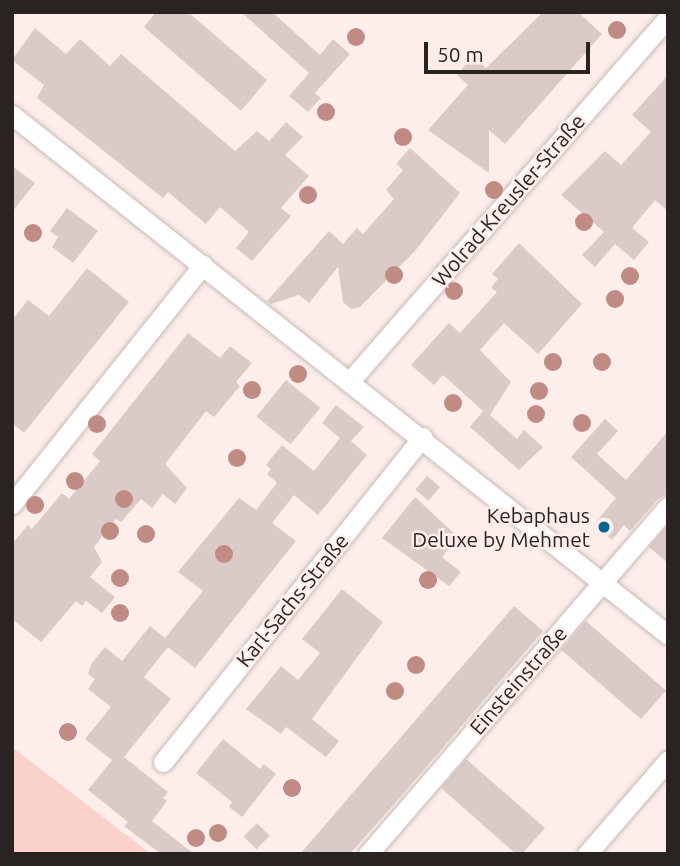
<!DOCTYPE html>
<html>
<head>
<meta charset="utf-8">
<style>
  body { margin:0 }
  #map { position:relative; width:680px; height:866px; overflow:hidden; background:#fdeeeb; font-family:Ubuntu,sans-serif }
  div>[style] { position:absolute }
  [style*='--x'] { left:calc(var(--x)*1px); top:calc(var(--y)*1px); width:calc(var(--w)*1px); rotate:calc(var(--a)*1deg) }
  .green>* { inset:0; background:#fbd2ca }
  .building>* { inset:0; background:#dacbc8; transform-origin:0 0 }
  .roads { filter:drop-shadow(0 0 2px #c8b9b6) drop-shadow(0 0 2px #c8b9b6) }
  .street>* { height:19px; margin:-9.5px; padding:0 9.5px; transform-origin:9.5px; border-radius:9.5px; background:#fff }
  .trees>* { width:18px; height:18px; margin:-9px; border-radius:50%; background:#c08b82 }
  .dots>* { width:19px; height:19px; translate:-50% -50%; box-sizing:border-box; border:4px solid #fdeeeb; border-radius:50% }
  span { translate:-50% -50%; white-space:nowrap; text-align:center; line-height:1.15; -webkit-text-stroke:5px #fdeeeb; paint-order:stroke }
  .street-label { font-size:21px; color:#292322 }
  .poi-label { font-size:21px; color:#292322 }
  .right { translate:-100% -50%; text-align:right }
  .frame { position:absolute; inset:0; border:14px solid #292322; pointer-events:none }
  .scale { position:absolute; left:424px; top:42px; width:166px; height:32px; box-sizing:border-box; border:4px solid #292322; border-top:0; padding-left:9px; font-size:21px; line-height:24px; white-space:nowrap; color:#292322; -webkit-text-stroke:5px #fdeeeb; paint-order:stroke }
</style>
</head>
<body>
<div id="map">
  <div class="green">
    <div style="clip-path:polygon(12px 747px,151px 854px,12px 854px)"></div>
  </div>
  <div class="building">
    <div style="clip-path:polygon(156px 12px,188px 12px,267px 80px,241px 111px,144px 27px)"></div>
    <div style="clip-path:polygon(241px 12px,272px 12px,320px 55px,333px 39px,350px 54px,315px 93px,321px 98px,308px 112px,289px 96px,309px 73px)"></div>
    <div style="clip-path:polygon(543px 12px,578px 12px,602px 34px,505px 144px,489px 130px,489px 173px,428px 130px,468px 85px,457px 75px,473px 56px,486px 68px)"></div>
    <div style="clip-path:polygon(35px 28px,66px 54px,80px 39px,110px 66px,121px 54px,235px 151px,257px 131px,269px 141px,286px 122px,303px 137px,285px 155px,309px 176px,281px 208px,291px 216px,252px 261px,236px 248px,249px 232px,220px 207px,206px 224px,168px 192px,163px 198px,37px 98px,44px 85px,12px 60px)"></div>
    <div style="clip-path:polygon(668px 75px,668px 211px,655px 200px,632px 228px,649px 242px,634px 260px,615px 244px,595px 267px,582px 255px,604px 232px,561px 195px,605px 151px,621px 165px,651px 132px,632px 115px)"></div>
    <div style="clip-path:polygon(410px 148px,460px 193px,415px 251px,360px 307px,351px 309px,343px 302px,338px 267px,309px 303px,299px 295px,271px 304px,267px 301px,329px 231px,343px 244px,357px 228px,363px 234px,394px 199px,386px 190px,403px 170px,396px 164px)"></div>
    <div style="clip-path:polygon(12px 166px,35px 183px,12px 212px)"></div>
    <div style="clip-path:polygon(67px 208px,98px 231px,73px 263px,52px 247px,58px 237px,50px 231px)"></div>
    <div style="clip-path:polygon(519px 243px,582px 304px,538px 354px,504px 323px,480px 350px,511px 382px,490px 415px,517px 439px,524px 430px,543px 447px,519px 470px,470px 427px,483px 411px,443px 375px,434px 385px,411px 365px,449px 323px,460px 333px,497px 292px,491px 288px,498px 279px,492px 274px)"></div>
    <div style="clip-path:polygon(87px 268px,129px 302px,24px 433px,12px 423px,12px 320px,28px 300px,49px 316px)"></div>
    <div style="clip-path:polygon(188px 333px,220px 358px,230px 346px,252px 363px,236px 382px,240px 386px,214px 417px,206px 411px,165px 464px,187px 488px,175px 504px,163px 494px,152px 508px,141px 499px,121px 522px,116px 519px,94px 547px,102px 562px,90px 577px,115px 597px,102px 613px,86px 601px,82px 606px,76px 601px,41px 642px,12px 619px,12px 544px,28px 525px,32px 529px,62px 493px,69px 499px,100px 461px,92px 454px)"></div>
    <div style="left:286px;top:380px;width:44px;height:47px;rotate:39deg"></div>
    <div style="clip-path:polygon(336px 405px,364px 427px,351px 441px,367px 455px,318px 515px,294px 495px,272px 523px,296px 541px,195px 668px,168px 647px,144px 677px,171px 699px,124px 757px,168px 792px,163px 798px,167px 801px,152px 821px,194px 854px,161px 854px,124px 826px,128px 822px,88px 790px,112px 760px,85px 739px,111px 707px,88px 689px,95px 679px,88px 674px,91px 664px,105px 647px,122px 661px,150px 626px,165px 638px,203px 591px,178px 572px,239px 498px,256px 510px,277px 483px,267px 474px,271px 469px,266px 465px,282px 445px,314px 471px,340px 438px,322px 423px)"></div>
    <div style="clip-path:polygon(605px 419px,618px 431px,597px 454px,626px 480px,668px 431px,668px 494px,659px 498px,630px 531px,624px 525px,612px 540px,594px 524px,616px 498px,571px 457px)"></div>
    <div style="left:427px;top:476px;width:17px;height:18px;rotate:40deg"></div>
    <div style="clip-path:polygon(415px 497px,458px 537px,442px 557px,461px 572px,449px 586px,382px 538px)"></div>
    <div style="clip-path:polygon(668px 525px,668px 563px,649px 547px)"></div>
    <div style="clip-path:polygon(342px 589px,383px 622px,312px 719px,339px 741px,326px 757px,286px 727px,281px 734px,246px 709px,281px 666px,298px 680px,320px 653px,302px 639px)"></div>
    <div style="clip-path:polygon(514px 606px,543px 631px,422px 772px,350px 854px,300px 854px)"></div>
    <div style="left:586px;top:621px;width:106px;height:38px;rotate:41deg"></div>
    <div style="clip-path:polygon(223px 739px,260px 769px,264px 764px,276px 774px,242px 817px,229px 807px,232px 802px,196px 773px)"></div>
    <div style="clip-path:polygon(466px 759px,545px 828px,522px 854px,516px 854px,441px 788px)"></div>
    <div style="left:257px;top:823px;width:18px;height:19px;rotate:45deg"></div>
  </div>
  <div class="roads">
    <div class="street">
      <div style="--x:12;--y:115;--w:837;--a:38.4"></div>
      <div style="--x:349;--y:382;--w:485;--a:-48.8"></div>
      <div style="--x:12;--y:504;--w:306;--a:-51.4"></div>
      <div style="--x:163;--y:762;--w:416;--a:-51.4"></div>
      <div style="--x:368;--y:854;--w:459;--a:-49.2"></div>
      <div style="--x:587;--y:854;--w:124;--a:-49.2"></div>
    </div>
  </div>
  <div class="trees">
    <div style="left:617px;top:30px"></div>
    <div style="left:356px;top:37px"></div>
    <div style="left:326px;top:112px"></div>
    <div style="left:403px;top:137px"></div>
    <div style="left:494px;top:190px"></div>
    <div style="left:308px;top:195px"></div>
    <div style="left:584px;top:222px"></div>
    <div style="left:33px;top:233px"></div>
    <div style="left:394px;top:275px"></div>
    <div style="left:630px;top:276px"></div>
    <div style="left:454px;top:291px"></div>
    <div style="left:615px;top:299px"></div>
    <div style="left:553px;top:362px"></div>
    <div style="left:602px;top:362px"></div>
    <div style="left:298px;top:374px"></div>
    <div style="left:252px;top:390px"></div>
    <div style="left:539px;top:391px"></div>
    <div style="left:453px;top:403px"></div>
    <div style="left:536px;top:414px"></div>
    <div style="left:582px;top:423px"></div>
    <div style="left:97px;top:424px"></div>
    <div style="left:237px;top:458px"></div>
    <div style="left:75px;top:481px"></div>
    <div style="left:124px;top:499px"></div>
    <div style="left:35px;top:505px"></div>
    <div style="left:110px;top:531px"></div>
    <div style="left:146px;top:534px"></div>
    <div style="left:224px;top:554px"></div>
    <div style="left:120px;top:578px"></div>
    <div style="left:428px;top:580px"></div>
    <div style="left:120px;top:613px"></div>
    <div style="left:416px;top:665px"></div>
    <div style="left:395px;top:691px"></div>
    <div style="left:68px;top:732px"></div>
    <div style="left:292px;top:788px"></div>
    <div style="left:218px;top:833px"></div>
    <div style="left:196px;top:838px"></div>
  </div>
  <div class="dots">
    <div style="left:604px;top:527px;background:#086393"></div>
  </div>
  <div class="street-label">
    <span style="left:508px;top:200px;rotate:-49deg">Wolrad-Kreusler-Straße</span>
    <span style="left:292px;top:600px;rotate:-51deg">Karl-Sachs-Straße</span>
    <span style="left:518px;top:680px;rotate:-49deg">Einsteinstraße</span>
  </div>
  <div class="poi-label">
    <span class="right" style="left:590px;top:527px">Kebaphaus<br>Deluxe by Mehmet</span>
  </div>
  <div class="frame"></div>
  <div class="scale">50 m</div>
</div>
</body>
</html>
